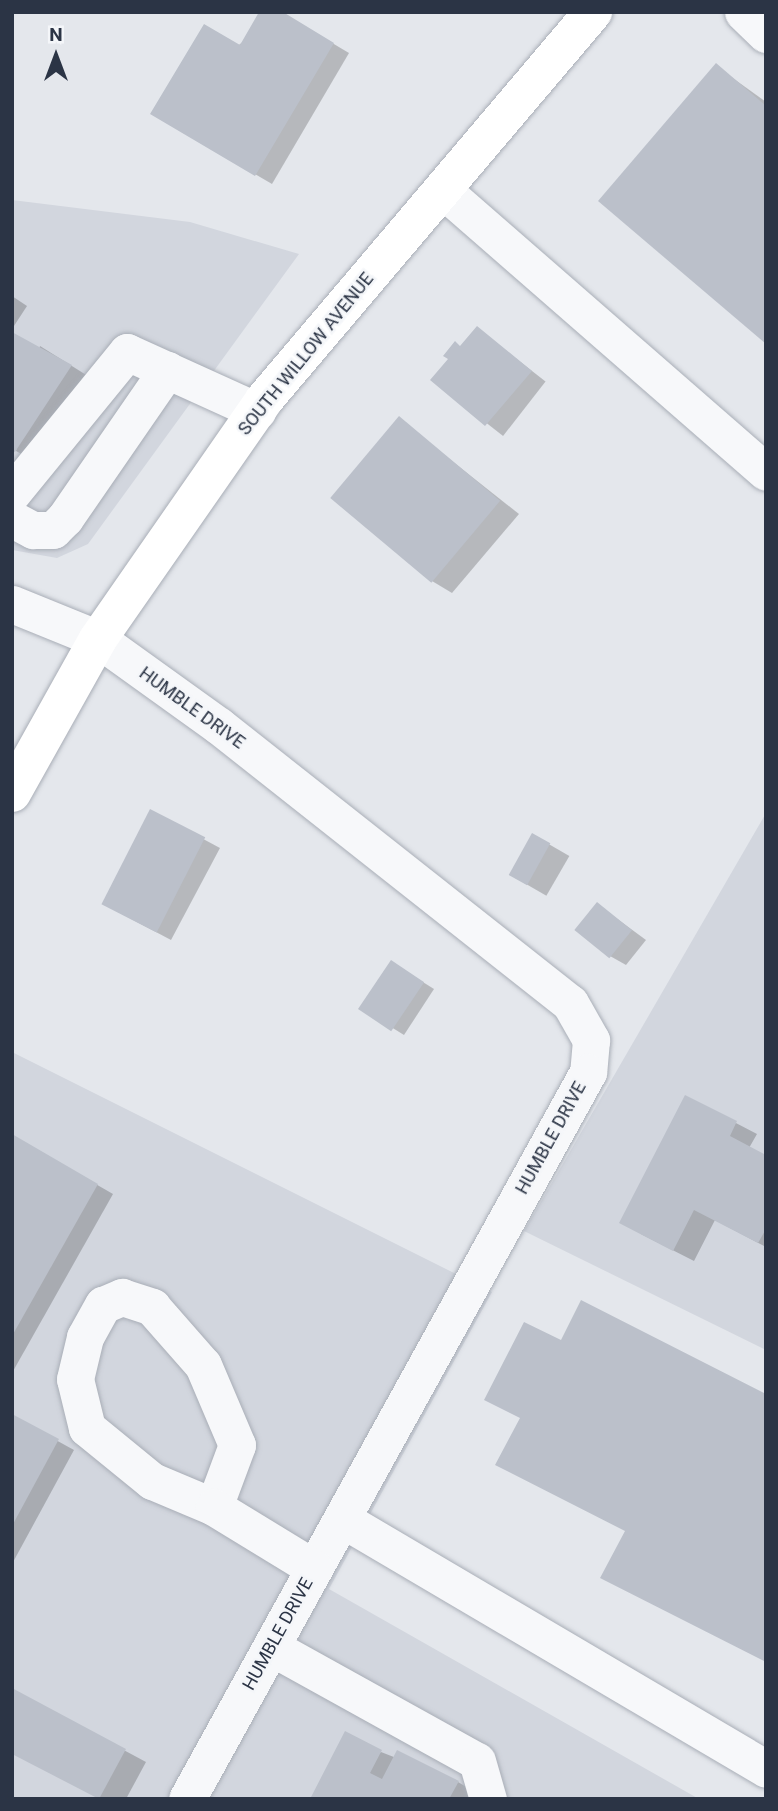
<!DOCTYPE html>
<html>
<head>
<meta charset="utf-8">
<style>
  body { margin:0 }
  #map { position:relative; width:778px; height:1811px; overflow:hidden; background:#e4e7ec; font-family:Roboto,sans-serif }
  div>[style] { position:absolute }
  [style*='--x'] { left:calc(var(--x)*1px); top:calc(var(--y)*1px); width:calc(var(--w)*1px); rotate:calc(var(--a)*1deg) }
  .built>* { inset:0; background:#d2d6de }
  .shadow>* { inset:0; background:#0003; transform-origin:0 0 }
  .building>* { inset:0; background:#bbc0ca; transform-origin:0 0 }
  .roads { filter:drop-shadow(0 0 2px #a9aeb7) drop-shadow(0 0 2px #a9aeb7) }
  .minor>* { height:37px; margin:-18.5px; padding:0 18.5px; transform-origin:18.5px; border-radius:18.5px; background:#f7f8fa }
  .major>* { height:38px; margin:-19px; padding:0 19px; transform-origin:19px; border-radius:19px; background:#fff }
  span { translate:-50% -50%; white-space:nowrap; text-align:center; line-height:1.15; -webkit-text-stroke:5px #f4f6f9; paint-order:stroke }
  .street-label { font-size:18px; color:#2b3445 }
  .frame { position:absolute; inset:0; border:14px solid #2b3445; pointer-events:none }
  .north { position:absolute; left:21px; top:21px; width:70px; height:70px; -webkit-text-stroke:5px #f4f6f9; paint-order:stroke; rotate:0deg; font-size:19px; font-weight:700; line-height:28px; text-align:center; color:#2b3445 }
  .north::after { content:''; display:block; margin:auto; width:24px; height:32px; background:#2b3445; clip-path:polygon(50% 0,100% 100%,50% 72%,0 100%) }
</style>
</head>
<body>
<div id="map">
  <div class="built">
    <div style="clip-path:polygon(12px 200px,190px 222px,299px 254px,88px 544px,57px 558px,12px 550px)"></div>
    <div style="clip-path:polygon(766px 813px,766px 1350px,524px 1231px)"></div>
    <div style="clip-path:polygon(12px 1052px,492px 1292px,329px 1589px,699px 1799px,12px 1799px)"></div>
  </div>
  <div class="shadow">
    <div style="clip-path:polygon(280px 12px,349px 53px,272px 184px,153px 114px)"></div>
    <div style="clip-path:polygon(716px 66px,766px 102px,766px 342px)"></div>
    <div style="clip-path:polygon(12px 296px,27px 306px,12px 329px)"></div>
    <div style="left:477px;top:328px;width:87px;height:69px;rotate:38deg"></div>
    <div style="clip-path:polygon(40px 346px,91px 378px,36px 462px,16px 451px)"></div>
    <div style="clip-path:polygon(399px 419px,519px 514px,452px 593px,432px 581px)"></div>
    <div style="clip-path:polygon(151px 811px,220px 848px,171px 940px,118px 912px)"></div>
    <div style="left:533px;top:835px;width:42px;height:46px;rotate:30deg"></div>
    <div style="clip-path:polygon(597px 904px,646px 940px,626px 965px,610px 956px)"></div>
    <div style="clip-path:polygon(402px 969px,434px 989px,404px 1035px,362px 1009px)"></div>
    <div style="clip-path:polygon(686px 1097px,757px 1134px,749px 1148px,766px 1157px,766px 1247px,715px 1220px,694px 1261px,641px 1234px)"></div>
    <div style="clip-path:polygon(12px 1136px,113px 1194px,12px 1373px)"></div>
    <div style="clip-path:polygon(12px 1416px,74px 1450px,12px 1564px)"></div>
    <div style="clip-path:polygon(12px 1690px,146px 1762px,126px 1799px,99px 1799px)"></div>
    <div style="clip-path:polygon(381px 1752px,458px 1782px,478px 1794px,476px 1799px,312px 1799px)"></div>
  </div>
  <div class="building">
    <div style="clip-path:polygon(259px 12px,283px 12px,334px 43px,255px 176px,150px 114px,204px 24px,240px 45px)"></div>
    <div style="clip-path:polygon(716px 63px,766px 106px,766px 344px,598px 201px)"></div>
    <div style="clip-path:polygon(477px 326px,532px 371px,485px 426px,430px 380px,448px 359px,443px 356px,455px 341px,460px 346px)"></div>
    <div style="clip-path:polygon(12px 332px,72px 365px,15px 452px,12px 451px)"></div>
    <div style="left:399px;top:416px;width:132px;height:107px;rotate:40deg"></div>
    <div style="left:150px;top:809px;width:62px;height:107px;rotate:27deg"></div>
    <div style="left:532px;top:833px;width:21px;height:48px;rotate:29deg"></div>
    <div style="left:597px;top:902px;width:45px;height:36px;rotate:39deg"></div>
    <div style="left:391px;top:960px;width:40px;height:59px;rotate:34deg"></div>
    <div style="clip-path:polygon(685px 1095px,737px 1121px,730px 1136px,766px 1155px,766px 1229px,758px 1243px,694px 1210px,673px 1251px,619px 1223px)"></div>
    <div style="clip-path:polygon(12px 1134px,98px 1184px,12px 1336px)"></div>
    <div style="clip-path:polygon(581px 1300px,766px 1394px,766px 1662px,600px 1578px,625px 1531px,495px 1465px,520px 1418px,484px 1400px,524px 1322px,561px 1340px)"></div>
    <div style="clip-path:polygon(12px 1414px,59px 1439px,12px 1526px)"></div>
    <div style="clip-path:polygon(12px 1688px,126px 1749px,99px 1799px,12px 1754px)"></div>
    <div style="clip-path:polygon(345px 1731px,382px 1750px,370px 1773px,382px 1779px,397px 1750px,459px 1781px,449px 1799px,310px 1799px)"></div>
  </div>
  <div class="roads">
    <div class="minor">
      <div style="--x:743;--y:12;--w:32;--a:44"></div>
      <div style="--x:444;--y:191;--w:427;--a:41.1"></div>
      <div style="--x:12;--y:493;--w:182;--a:-50.8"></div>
      <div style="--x:127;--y:352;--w:143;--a:24.4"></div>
      <div style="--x:12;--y:519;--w:24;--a:28"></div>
      <div style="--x:33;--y:530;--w:20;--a:0"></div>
      <div style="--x:53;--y:530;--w:17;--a:-45"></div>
      <div style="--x:65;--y:518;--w:180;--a:-55.4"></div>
      <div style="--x:12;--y:604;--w:93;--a:22.1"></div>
      <div style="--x:98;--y:639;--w:149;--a:35.7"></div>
      <div style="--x:219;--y:726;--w:447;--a:38.3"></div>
      <div style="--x:570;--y:1003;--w:43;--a:60.4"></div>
      <div style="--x:591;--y:1040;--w:32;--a:95"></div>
      <div style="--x:588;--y:1072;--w:830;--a:118.88"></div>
      <div style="--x:214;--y:1507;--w:67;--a:-157.2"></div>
      <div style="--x:152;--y:1481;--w:84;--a:-140.8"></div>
      <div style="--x:87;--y:1428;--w:50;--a:-103.8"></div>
      <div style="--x:75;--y:1379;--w:43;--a:-76.6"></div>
      <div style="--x:85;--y:1337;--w:37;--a:-61"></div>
      <div style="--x:103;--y:1305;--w:21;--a:-23"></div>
      <div style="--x:122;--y:1297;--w:32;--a:18"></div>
      <div style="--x:152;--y:1307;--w:77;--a:48.7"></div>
      <div style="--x:203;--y:1365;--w:87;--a:67"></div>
      <div style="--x:237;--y:1445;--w:66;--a:110.4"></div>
      <div style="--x:214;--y:1507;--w:117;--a:31.4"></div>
      <div style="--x:342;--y:1519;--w:492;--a:30.5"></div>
      <div style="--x:271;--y:1647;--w:235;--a:29"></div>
      <div style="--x:477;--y:1761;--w:40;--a:74"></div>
    </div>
    <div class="major">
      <div style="--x:12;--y:793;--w:176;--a:-60.8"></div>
      <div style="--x:98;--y:639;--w:291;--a:-55.2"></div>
      <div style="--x:264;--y:400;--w:509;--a:-49.7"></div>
    </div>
  </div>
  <div class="street-label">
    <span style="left:306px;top:354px;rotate:-51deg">SOUTH WILLOW AVENUE</span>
    <span style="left:192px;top:708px;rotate:36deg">HUMBLE DRIVE</span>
    <span style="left:551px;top:1138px;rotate:-61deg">HUMBLE DRIVE</span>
    <span style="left:278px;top:1634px;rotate:-61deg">HUMBLE DRIVE</span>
  </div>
  <div class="frame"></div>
  <div class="north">N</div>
</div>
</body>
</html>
